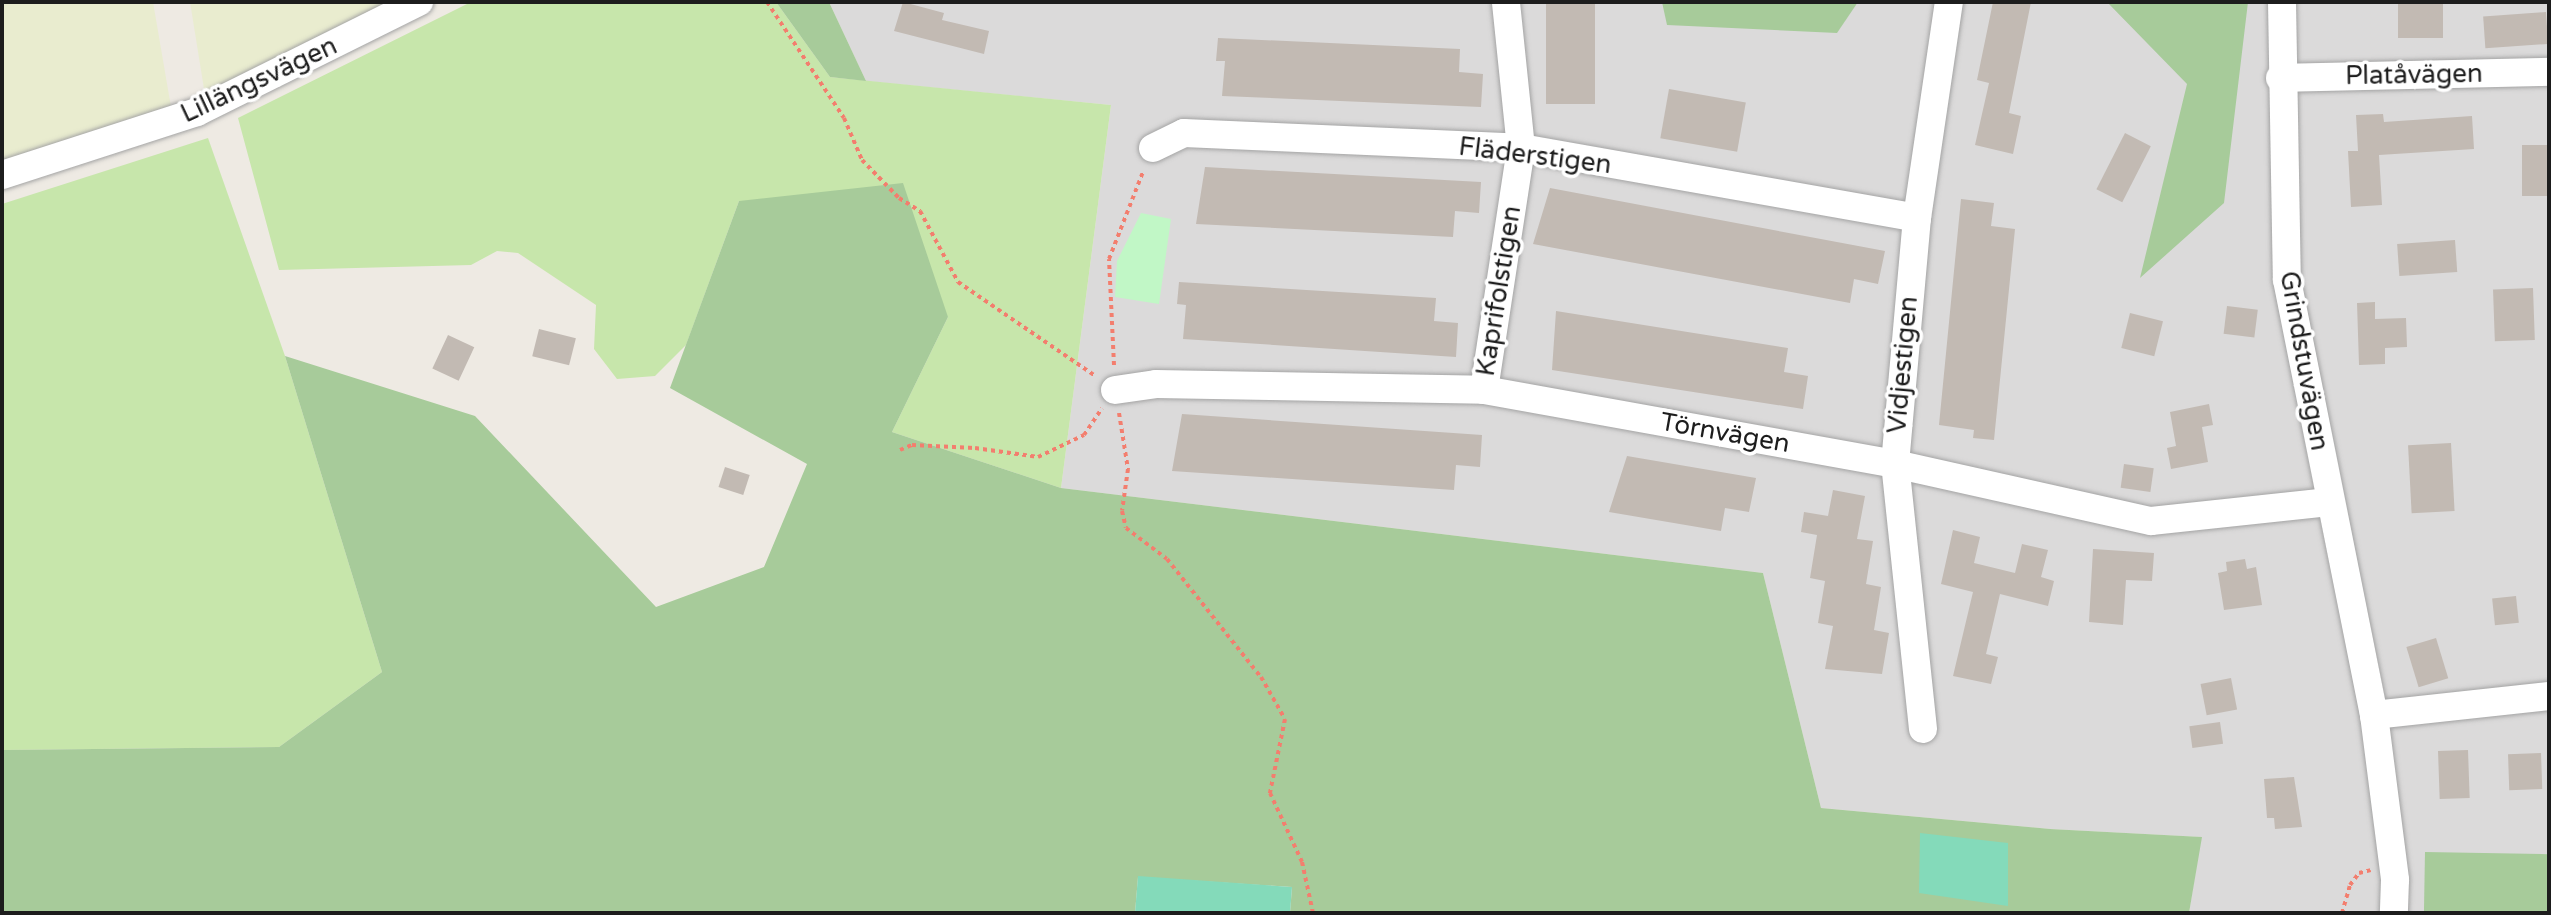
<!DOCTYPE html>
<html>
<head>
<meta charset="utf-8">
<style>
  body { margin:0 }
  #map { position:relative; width:2551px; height:915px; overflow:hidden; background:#eeeae3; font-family:"Varela Round",sans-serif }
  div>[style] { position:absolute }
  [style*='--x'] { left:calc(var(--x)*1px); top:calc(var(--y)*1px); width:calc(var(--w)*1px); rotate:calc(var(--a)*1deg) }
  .residential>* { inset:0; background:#dbdada }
  .farmland>* { inset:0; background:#e9eccf }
  .grass>* { inset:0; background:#c7e6ab }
  .forest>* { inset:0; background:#a7cb9a; transform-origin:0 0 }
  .park>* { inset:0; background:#c1f7c6 }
  .pitch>* { inset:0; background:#84daba }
  .building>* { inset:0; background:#c2bab3; transform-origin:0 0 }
  .path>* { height:4px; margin-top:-2px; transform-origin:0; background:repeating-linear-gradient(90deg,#f37e6e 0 4px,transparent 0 8px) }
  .roads { filter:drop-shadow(0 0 2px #a4a4a4) drop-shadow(0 0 2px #a4a4a4) }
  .street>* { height:28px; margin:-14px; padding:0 14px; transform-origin:14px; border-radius:14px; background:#fff }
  span { translate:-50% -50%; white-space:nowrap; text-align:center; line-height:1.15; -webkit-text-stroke:7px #fff; paint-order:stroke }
  .street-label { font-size:26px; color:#1d1d1d }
  .frame { position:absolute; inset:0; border:4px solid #1d1d1d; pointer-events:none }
</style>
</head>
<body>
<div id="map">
  <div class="residential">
    <div style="clip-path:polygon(829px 2px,2549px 2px,2549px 913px,2189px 913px,2201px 837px,2050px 829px,1821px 808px,1763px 573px,1061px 488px,1111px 105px,866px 81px)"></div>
  </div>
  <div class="farmland">
    <div style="clip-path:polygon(2px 2px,153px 2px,171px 107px,2px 162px)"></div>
    <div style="clip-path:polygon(190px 2px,400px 2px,205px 95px)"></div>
  </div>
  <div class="grass">
    <div style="clip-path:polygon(471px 2px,776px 2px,830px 77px,1111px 105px,1061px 488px,892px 432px,948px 317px,739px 201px,686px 345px,655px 376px,617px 379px,594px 349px,596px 305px,518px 253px,497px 251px,471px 265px,279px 270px,238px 118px)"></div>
    <div style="clip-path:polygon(208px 138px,285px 356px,382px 672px,279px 747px,2px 750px,2px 204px)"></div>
  </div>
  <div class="forest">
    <div style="clip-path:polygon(776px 2px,829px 2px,866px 81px,830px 77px)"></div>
    <div style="clip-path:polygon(1662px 2px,1858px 2px,1837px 33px,1667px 25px)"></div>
    <div style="clip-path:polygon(2107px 2px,2248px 2px,2224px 203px,2140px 278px,2187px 84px)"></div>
    <div style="clip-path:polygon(903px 183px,948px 317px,892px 432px,1061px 488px,1763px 573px,1821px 808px,2050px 829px,2202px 837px,2189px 913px,1290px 913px,1292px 887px,1138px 877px,1135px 913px,2px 913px,2px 750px,279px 747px,382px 672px,285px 356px,475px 416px,656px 607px,764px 567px,807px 464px,670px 388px,739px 201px)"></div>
    <div style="left:2425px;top:852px;width:124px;height:61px;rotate:1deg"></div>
  </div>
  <div class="park">
    <div style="clip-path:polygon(1141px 213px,1171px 219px,1159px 304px,1115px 297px,1117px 261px)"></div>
  </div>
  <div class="pitch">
    <div style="clip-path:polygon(1920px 833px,2008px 843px,2008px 906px,1919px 893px)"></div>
    <div style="clip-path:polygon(1138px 876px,1292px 887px,1290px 913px,1135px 913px)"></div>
  </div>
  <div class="building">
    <div style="clip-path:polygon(903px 2px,944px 13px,942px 20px,989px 31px,984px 54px,894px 31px)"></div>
    <div style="left:1546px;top:2px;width:49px;height:102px"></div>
    <div style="clip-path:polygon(1993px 2px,2031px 2px,2009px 113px,2021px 116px,2013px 154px,1975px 145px,1989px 83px,1977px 80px)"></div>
    <div style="left:2398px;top:2px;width:45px;height:36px"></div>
    <div style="left:2546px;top:12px;width:32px;height:63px;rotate:86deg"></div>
    <div style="clip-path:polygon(1218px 38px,1460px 49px,1459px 72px,1483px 74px,1481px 107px,1222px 96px,1225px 61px,1216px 61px)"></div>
    <div style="left:1669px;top:89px;width:78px;height:50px;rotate:10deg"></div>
    <div style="clip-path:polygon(2383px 114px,2384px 122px,2472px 116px,2474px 149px,2379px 155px,2382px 205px,2351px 207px,2348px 151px,2358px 151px,2356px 115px)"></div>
    <div style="left:2125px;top:133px;width:29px;height:63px;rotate:27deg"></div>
    <div style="left:2549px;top:145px;width:51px;height:27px;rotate:90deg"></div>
    <div style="clip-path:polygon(1205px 167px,1481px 182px,1479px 213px,1455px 211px,1453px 237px,1196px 224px)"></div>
    <div style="clip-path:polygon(1550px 188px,1885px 251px,1878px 284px,1854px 279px,1850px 303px,1533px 244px)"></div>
    <div style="clip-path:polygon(1961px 199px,1994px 203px,1991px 226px,2015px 229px,1994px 440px,1973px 438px,1974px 430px,1939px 425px)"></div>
    <div style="left:2455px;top:240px;width:32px;height:58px;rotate:86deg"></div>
    <div style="clip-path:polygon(1179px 282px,1436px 298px,1434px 321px,1458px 323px,1456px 357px,1183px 339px,1186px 305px,1177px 304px)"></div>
    <div style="left:2533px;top:288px;width:52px;height:40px;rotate:88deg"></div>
    <div style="clip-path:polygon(2375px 302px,2375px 319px,2406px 318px,2407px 347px,2385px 348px,2385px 364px,2359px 365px,2357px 303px)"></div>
    <div style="left:2227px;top:306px;width:31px;height:28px;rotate:7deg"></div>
    <div style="clip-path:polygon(1556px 311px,1788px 348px,1784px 372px,1808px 376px,1803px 409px,1552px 370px)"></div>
    <div style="left:2130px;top:313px;width:34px;height:36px;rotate:14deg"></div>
    <div style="left:539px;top:329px;width:38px;height:28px;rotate:14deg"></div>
    <div style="left:448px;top:335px;width:29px;height:37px;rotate:25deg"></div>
    <div style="clip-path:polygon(2209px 404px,2213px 425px,2202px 427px,2208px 462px,2171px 469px,2167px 448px,2176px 446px,2170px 412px)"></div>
    <div style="clip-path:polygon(1182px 414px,1482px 435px,1480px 467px,1456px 465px,1454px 490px,1172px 471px)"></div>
    <div style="left:2451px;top:443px;width:68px;height:43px;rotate:87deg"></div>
    <div style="clip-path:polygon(1627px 456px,1756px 478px,1749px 512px,1725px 508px,1721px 531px,1609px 512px)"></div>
    <div style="left:2124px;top:464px;width:30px;height:24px;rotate:8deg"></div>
    <div style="left:725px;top:467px;width:26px;height:21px;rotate:18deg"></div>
    <div style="clip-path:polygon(1833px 490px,1865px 496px,1857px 539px,1873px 541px,1866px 584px,1881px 587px,1874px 630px,1889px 633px,1882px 674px,1825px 669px,1833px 626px,1818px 623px,1825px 581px,1810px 578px,1817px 535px,1801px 532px,1804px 512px,1828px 516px)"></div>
    <div style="clip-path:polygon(1953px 530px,1980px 537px,1974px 563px,2015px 573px,2022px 544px,2048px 550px,2041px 577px,2054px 581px,2048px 606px,2000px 594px,1986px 654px,1998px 657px,1991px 684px,1953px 676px,1973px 592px,1941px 584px)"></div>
    <div style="clip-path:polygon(2093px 549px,2154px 553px,2152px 581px,2126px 580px,2123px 625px,2089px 622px)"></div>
    <div style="clip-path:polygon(2245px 559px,2247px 569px,2256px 567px,2262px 605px,2224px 610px,2218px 573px,2227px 571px,2226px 562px)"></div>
    <div style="left:2516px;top:596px;width:27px;height:24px;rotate:84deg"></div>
    <div style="left:2436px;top:638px;width:42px;height:31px;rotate:73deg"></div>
    <div style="left:2231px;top:678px;width:32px;height:31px;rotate:79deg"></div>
    <div style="left:2220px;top:722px;width:22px;height:31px;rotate:82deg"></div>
    <div style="left:2468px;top:750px;width:48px;height:30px;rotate:88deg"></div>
    <div style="left:2541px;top:753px;width:36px;height:33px;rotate:88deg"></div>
    <div style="clip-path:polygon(2294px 777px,2302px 827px,2275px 829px,2274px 818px,2267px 818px,2264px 779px)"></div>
  </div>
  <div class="path">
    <div style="--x:767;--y:2;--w:139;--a:56.4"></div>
    <div style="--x:844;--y:118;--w:46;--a:66.8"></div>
    <div style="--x:862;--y:160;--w:53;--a:45.8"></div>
    <div style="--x:899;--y:198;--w:25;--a:32"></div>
    <div style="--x:920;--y:211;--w:81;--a:61.8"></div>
    <div style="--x:958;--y:282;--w:165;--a:34.4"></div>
    <div style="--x:1114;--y:365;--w:106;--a:-92.7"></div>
    <div style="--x:1109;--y:259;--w:93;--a:-68.7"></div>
    <div style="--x:1119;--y:413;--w:57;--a:80.9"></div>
    <div style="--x:1128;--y:469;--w:42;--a:98.1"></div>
    <div style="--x:1122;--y:511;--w:17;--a:77"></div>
    <div style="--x:1126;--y:528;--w:51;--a:37.1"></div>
    <div style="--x:1167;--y:559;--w:151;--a:51.5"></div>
    <div style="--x:1261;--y:677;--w:48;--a:60.3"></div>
    <div style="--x:1285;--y:719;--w:76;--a:101.5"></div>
    <div style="--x:1270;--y:793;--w:76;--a:65.1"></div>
    <div style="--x:1302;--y:862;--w:52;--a:77.8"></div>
    <div style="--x:900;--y:450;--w:13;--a:-23"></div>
    <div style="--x:912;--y:445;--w:63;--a:2.7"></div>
    <div style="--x:975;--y:448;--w:64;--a:8.1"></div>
    <div style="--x:1038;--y:457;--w:51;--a:-25.6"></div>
    <div style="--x:1084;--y:435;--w:32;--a:-56"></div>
    <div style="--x:2342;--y:913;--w:29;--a:-74"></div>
    <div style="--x:2350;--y:885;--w:15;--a:-53"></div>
    <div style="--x:2359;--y:873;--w:12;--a:-14"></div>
  </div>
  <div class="roads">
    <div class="street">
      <div style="--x:2282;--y:2;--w:278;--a:89"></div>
      <div style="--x:2287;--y:280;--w:444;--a:78.7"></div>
      <div style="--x:2374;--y:715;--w:166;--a:82.7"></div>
      <div style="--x:2395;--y:880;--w:33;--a:92"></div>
      <div style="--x:2280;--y:78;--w:269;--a:-1.3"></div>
      <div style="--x:1153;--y:148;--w:34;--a:-26"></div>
      <div style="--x:1184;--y:133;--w:337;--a:2.5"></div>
      <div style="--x:1521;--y:148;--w:402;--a:10"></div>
      <div style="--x:2;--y:175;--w:205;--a:-17.9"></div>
      <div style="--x:197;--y:112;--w:248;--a:-26.4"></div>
      <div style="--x:1115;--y:390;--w:41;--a:-8.3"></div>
      <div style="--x:1156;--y:384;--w:328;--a:1"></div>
      <div style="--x:1484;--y:390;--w:418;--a:10.2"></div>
      <div style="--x:1895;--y:464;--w:262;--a:12.6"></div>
      <div style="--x:2151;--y:521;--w:179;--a:-6.1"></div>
      <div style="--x:1484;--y:390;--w:245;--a:-81.3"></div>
      <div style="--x:1521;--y:148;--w:147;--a:-95.9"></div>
      <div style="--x:2374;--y:715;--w:176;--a:-6.2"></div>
      <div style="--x:1923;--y:729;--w:266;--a:-96"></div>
      <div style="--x:1895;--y:464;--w:247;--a:-84.9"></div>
      <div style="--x:1917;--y:218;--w:218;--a:-81.6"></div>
    </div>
  </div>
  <div class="street-label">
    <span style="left:2414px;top:75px;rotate:-1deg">Platåvägen</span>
    <span style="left:259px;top:80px;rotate:-25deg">Lillängsvägen</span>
    <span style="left:1535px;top:156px;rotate:7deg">Fläderstigen</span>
    <span style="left:1499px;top:291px;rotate:-81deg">Kaprifolstigen</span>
    <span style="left:2304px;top:361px;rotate:80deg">Grindstuvägen</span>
    <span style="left:1903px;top:365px;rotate:-85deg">Vidjestigen</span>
    <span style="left:1725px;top:433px;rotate:10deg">Törnvägen</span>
  </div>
  <div class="frame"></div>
</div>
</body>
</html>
